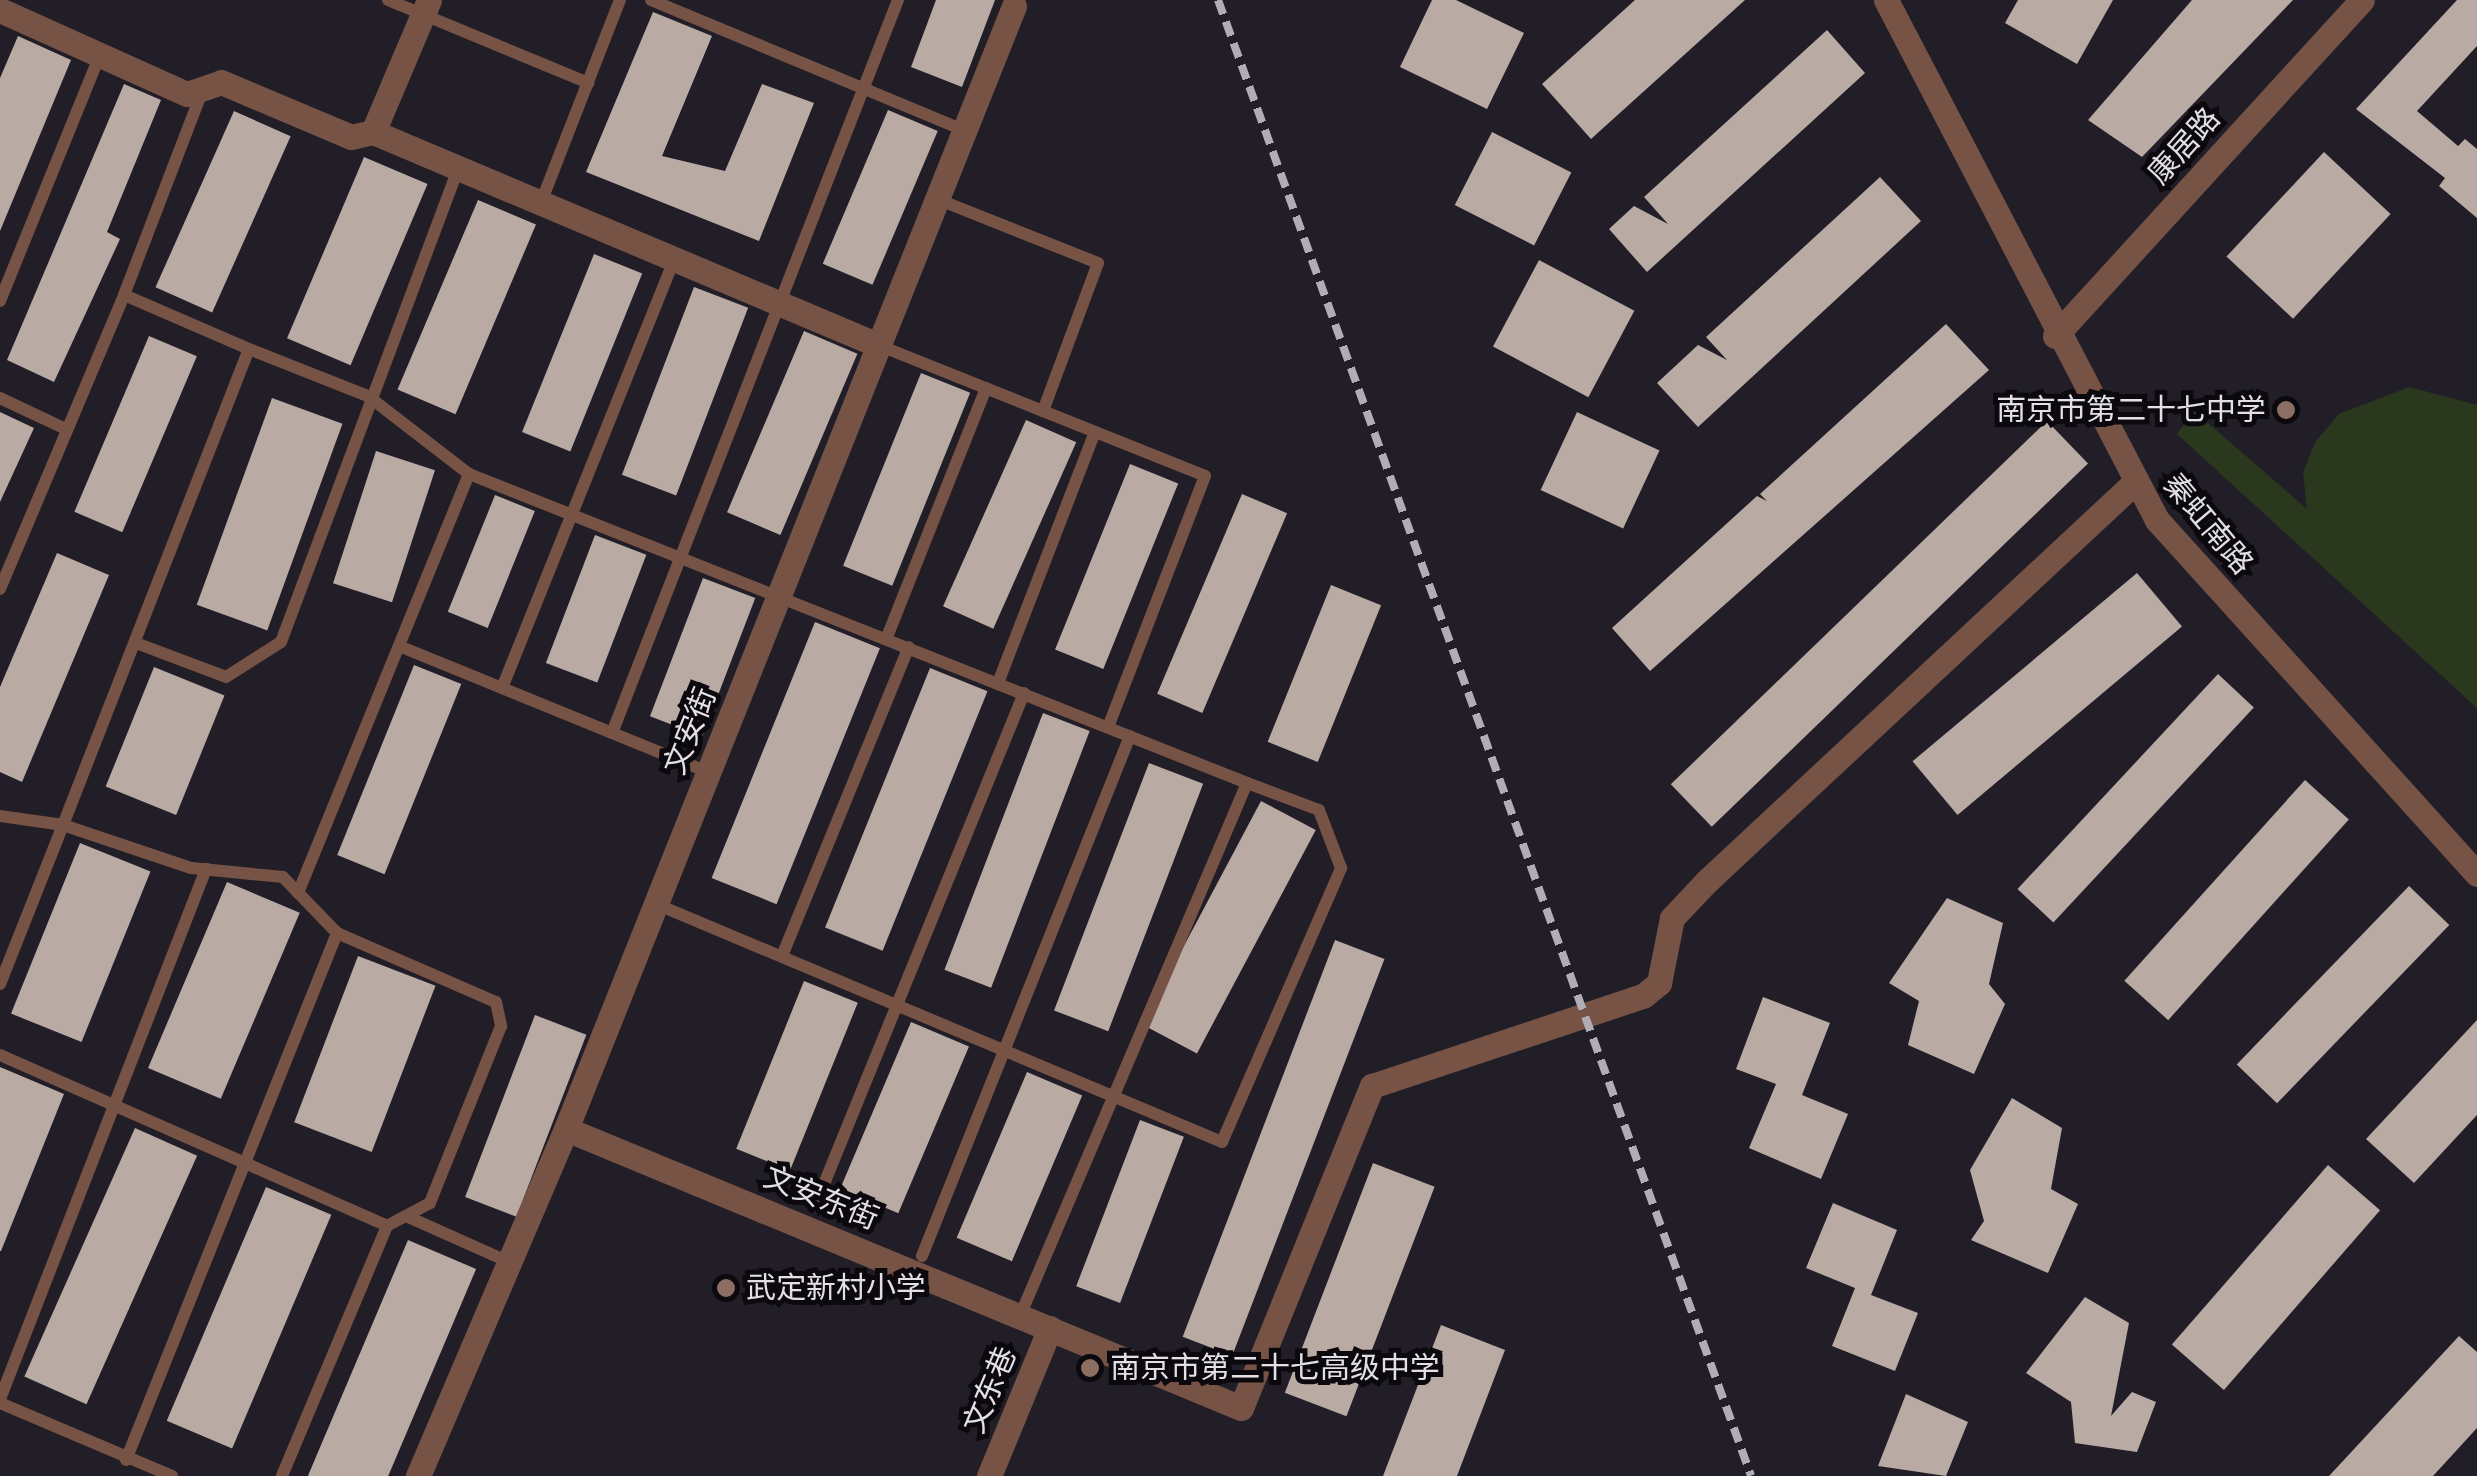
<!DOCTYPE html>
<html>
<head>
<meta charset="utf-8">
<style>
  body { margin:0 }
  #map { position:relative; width:2477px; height:1476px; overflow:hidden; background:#221e28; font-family:"Roboto Condensed","Noto Sans SC",sans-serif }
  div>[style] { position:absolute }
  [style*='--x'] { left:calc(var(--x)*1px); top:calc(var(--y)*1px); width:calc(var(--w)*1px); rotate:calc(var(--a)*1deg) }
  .green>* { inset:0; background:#2a391d }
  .building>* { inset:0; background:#b9aaa4; transform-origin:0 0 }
  .lane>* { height:12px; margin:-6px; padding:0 6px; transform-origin:6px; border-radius:6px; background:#775346 }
  .street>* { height:25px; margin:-12.5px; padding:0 12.5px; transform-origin:12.5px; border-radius:12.5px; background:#775346 }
  .rail>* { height:8px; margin-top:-4px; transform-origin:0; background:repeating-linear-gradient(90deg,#b0adb5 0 15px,transparent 0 23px) }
  .dots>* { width:28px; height:28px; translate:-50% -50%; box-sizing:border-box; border:5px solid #0b090d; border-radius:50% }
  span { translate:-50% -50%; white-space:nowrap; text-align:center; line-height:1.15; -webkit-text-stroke:10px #0b090d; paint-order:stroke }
  .street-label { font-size:30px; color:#e2dfe6 }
  .poi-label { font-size:30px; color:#e2dfe6 }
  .right { translate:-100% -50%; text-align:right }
  .left { translate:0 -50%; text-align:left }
</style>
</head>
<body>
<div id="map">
  <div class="green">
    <div style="clip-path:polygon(2409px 387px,2477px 405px,2477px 708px,2177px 434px,2194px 411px,2307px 509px,2303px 472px,2316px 441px,2339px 414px)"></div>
  </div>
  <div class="building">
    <div style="clip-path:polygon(936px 0,995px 0,962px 87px,911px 67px)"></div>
    <div style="clip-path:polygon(1432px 0,1456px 0,1524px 33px,1487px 109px,1400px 67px)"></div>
    <div style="clip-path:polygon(1635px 0,1745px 0,1591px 139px,1542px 84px)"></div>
    <div style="clip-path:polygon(2018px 0,2113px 0,2077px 64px,2005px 23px)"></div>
    <div style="clip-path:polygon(2192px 0,2293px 0,2142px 157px,2088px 120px)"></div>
    <div style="clip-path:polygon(2457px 0,2477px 0,2477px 46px,2417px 111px,2458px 146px,2465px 139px,2477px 149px,2477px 218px,2439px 186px,2445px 178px,2356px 109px)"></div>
    <div style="clip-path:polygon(653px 12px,712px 36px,662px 156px,725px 171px,762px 84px,814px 103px,759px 241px,586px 172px)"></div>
    <div style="clip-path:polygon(1827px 30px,1865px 73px,1647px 272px,1609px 229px,1634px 206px,1668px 224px,1644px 197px)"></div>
    <div style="clip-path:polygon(18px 36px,71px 60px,0 231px,0 78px)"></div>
    <div style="clip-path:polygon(124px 84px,161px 100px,107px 232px,120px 239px,54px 382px,7px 360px)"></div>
    <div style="left:888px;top:110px;width:54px;height:167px;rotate:23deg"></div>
    <div style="left:234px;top:111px;width:62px;height:193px;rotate:24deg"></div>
    <div style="left:1492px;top:132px;width:89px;height:82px;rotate:27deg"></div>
    <div style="left:2324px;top:152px;width:91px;height:143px;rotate:43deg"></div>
    <div style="left:364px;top:157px;width:69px;height:197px;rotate:23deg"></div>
    <div style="clip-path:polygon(1880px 177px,1921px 221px,1698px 427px,1657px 383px,1698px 345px,1727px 360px,1706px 337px)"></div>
    <div style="left:478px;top:200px;width:63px;height:206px;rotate:23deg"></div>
    <div style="left:594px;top:254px;width:52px;height:192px;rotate:22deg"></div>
    <div style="left:1539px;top:260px;width:108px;height:98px;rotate:28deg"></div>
    <div style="left:694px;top:287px;width:58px;height:201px;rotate:21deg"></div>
    <div style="clip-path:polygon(1946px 324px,1989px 370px,1650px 671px,1612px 628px,1757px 496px,1767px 501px,1760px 494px)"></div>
    <div style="left:804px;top:331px;width:58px;height:197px;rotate:23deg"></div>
    <div style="left:149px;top:336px;width:52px;height:191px;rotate:23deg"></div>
    <div style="left:921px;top:373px;width:53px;height:208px;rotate:22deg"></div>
    <div style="left:272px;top:398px;width:75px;height:220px;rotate:20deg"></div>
    <div style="clip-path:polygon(0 412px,34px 428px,0 502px)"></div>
    <div style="left:1577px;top:412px;width:91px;height:86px;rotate:25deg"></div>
    <div style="left:1026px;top:420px;width:55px;height:204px;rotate:24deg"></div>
    <div style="left:2047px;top:421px;width:59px;height:523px;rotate:46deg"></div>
    <div style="left:376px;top:451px;width:62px;height:139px;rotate:18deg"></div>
    <div style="left:1130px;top:464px;width:52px;height:200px;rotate:22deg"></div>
    <div style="left:1242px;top:494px;width:49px;height:217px;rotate:23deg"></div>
    <div style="left:495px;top:495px;width:43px;height:126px;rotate:22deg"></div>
    <div style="left:595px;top:535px;width:55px;height:137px;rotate:21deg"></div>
    <div style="clip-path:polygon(57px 553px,109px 575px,22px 782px,0 772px,0 687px)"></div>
    <div style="left:2137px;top:573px;width:70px;height:293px;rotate:50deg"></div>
    <div style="left:703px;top:578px;width:56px;height:148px;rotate:21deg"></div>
    <div style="left:1331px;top:585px;width:54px;height:169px;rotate:22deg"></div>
    <div style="left:815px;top:622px;width:70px;height:276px;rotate:22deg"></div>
    <div style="left:414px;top:665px;width:51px;height:205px;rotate:22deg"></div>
    <div style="left:154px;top:667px;width:76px;height:129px;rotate:22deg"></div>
    <div style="left:930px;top:668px;width:62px;height:280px;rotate:22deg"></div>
    <div style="left:2218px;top:674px;width:49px;height:294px;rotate:43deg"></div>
    <div style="left:1043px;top:713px;width:50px;height:275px;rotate:21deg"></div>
    <div style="left:1149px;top:763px;width:58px;height:265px;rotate:21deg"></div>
    <div style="left:2305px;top:780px;width:59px;height:270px;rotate:42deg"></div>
    <div style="left:1261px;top:801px;width:62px;height:253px;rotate:28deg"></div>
    <div style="left:80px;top:843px;width:76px;height:184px;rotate:22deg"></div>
    <div style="left:227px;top:882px;width:79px;height:202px;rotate:23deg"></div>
    <div style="left:2409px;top:886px;width:56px;height:248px;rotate:44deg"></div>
    <div style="clip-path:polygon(1947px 898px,2003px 923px,1989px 984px,2005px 1004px,1974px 1074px,1908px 1045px,1919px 1001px,1889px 983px)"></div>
    <div style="left:1335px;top:940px;width:53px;height:425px;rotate:21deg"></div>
    <div style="left:358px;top:956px;width:83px;height:178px;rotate:21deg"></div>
    <div style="left:804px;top:981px;width:58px;height:181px;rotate:22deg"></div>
    <div style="clip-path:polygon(1763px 997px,1830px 1023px,1802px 1095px,1848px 1114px,1821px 1179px,1749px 1148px,1776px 1084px,1736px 1069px)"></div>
    <div style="left:535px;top:1015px;width:55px;height:195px;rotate:21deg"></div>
    <div style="clip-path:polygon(2477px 1020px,2477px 1115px,2414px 1183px,2366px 1139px)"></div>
    <div style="left:911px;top:1022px;width:63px;height:181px;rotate:23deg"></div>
    <div style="clip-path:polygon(0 1067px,64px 1094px,1px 1251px,0 1251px)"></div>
    <div style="left:1027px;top:1072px;width:60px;height:180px;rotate:23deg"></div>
    <div style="clip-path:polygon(2012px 1098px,2062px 1128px,2051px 1189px,2078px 1204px,2048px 1273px,1971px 1240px,1984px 1221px,1970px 1170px)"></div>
    <div style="left:1140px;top:1120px;width:47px;height:178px;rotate:21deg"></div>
    <div style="left:135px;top:1128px;width:68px;height:272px;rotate:24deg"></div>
    <div style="left:1373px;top:1163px;width:66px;height:246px;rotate:21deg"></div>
    <div style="left:2328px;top:1165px;width:69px;height:238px;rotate:41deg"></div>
    <div style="left:266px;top:1187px;width:71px;height:254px;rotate:23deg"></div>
    <div style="clip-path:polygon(1833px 1203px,1897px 1230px,1871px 1295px,1918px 1313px,1895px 1371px,1832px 1346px,1855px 1288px,1806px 1268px)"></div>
    <div style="left:408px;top:1240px;width:74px;height:256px;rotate:23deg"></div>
    <div style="clip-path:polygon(2085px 1297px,2129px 1323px,2111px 1416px,2132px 1392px,2156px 1402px,2137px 1452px,2075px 1443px,2071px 1402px,2026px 1373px)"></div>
    <div style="clip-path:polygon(1441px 1325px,1505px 1350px,1457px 1476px,1383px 1476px)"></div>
    <div style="clip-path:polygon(2459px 1336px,2477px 1352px,2477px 1428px,2433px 1476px,2329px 1476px)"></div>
    <div style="clip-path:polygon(1906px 1394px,1968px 1422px,1946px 1476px,1878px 1466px)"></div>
  </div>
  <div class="lane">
    <div style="--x:388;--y:0;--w:217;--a:22.5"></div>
    <div style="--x:651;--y:0;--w:339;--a:22.6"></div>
    <div style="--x:937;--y:199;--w:173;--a:21.7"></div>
    <div style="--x:1098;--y:263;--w:158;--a:110.4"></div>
    <div style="--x:540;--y:205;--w:220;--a:-68.7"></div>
    <div style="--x:0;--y:301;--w:266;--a:-67.9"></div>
    <div style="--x:878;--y:345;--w:352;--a:21.8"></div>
    <div style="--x:1205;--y:476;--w:269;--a:111.1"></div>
    <div style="--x:249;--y:349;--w:128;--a:21.6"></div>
    <div style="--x:368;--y:396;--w:128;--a:37.7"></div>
    <div style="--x:0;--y:398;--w:73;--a:25.2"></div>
    <div style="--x:0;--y:589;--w:319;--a:-67.1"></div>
    <div style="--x:887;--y:637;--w:268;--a:-68.3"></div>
    <div style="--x:136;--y:643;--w:96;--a:20.7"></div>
    <div style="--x:226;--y:677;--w:65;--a:-32.5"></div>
    <div style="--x:281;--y:642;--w:505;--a:-69.48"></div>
    <div style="--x:399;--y:646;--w:334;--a:22.2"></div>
    <div style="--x:998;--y:683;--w:269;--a:-68.9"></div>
    <div style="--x:502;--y:688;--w:459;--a:-68.1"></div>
    <div style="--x:612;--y:733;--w:787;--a:-68.69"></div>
    <div style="--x:0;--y:816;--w:64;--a:8.1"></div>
    <div style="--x:63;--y:825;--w:171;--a:111.6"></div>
    <div style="--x:298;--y:893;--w:453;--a:-67.8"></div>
    <div style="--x:469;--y:474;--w:837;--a:21.66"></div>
    <div style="--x:1247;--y:783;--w:579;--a:113.07"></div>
    <div style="--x:656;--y:904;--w:614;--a:22.81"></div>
    <div style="--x:1222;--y:1142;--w:299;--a:-66.5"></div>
    <div style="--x:1341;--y:868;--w:62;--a:-110.8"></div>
    <div style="--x:1319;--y:810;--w:77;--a:-159.4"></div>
    <div style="--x:337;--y:933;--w:173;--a:23.5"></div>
    <div style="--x:496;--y:1002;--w:25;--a:78"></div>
    <div style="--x:501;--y:1026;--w:191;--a:111.9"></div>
    <div style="--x:430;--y:1203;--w:49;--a:151.9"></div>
    <div style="--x:782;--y:956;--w:334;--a:-67.7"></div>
    <div style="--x:0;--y:1055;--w:423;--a:23.8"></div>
    <div style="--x:387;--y:1226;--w:271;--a:112.8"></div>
    <div style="--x:815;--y:1206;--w:554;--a:-67.83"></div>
    <div style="--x:406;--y:1216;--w:113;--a:24.1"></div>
    <div style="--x:922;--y:1256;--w:560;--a:-68.2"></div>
    <div style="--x:0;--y:1399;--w:569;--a:-68.76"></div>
    <div style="--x:0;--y:1403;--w:187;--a:23"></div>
    <div style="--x:126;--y:1460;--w:568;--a:-68.18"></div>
    <div style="--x:337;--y:933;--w:78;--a:-134"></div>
    <div style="--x:283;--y:877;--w:92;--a:-174.4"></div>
    <div style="--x:191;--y:868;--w:135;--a:-161.4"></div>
    <div style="--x:63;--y:825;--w:511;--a:-68.66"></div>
    <div style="--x:249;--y:349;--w:136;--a:-156.6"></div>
    <div style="--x:124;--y:295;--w:217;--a:-69"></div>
  </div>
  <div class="street">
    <div style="--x:1886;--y:0;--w:586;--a:62.47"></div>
    <div style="--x:2157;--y:520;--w:477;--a:47.9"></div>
    <div style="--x:0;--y:10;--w:205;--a:24.2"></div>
    <div style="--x:187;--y:94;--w:36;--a:-19"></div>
    <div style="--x:221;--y:82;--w:141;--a:22.9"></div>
    <div style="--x:351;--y:137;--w:23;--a:-13"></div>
    <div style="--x:373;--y:132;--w:548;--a:22.87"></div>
    <div style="--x:373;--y:132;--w:143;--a:-67"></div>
    <div style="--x:2055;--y:336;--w:455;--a:-47.6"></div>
    <div style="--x:566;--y:1129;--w:730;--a:22.46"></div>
    <div style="--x:1241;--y:1408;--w:348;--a:-67.9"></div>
    <div style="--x:1372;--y:1086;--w:286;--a:-18.4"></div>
    <div style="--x:1643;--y:996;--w:21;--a:-39"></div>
    <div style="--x:1659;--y:983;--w:66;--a:-78.7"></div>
    <div style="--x:1672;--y:918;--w:51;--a:-46.6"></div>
    <div style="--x:1707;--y:881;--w:584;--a:-42.99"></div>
    <div style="--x:418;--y:1476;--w:377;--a:-66.9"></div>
    <div style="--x:566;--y:1129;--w:1209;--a:-68.25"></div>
    <div style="--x:989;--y:1476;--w:160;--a:-67.6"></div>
  </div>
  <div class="rail">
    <div style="--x:1218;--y:0;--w:1569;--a:70.14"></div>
  </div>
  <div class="dots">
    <div style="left:2286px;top:410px;background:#8d6e63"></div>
    <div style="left:726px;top:1288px;background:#8d6e63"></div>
    <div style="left:1090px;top:1368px;background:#8d6e63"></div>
  </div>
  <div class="street-label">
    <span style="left:2184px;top:146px;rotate:-48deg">康居路</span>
    <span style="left:2208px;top:524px;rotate:50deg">秦虹南路</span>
    <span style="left:690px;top:731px;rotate:-68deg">文安街</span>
    <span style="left:821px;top:1198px;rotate:22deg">文安东街</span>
    <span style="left:990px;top:1390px;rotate:-67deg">文东巷</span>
  </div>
  <div class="poi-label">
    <span class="right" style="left:2266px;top:410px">南京市第二十七中学</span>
    <span class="left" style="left:746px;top:1288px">武定新村小学</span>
    <span class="left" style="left:1110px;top:1368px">南京市第二十七高级中学</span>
  </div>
</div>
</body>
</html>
